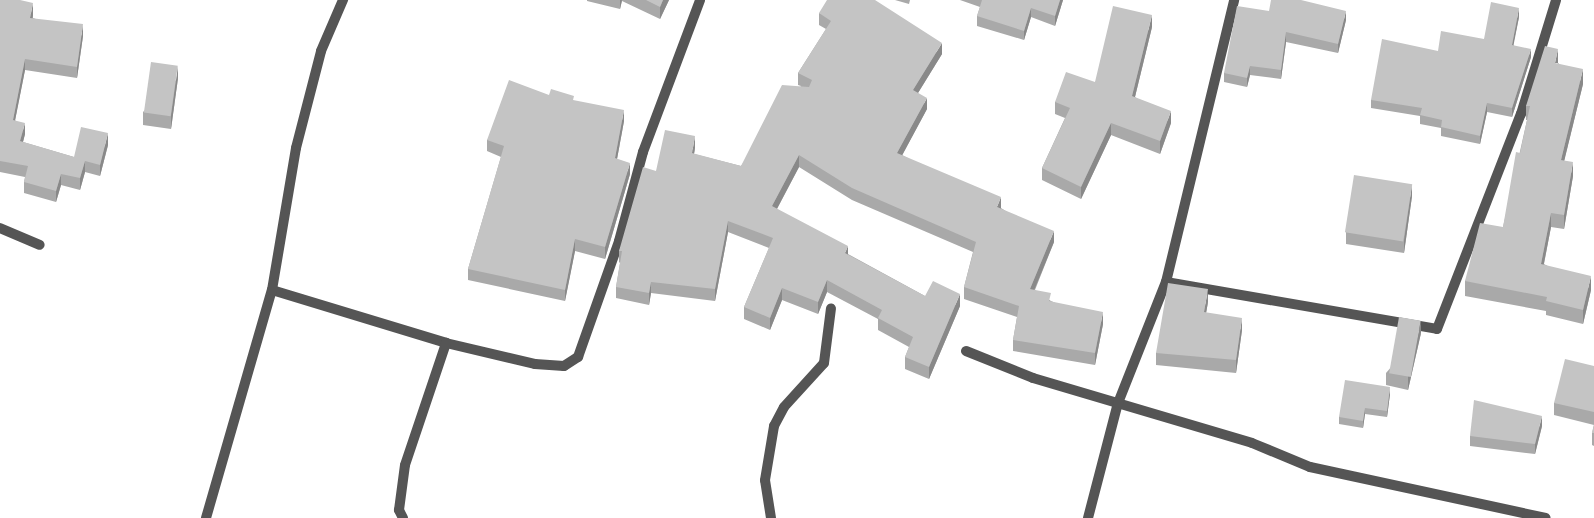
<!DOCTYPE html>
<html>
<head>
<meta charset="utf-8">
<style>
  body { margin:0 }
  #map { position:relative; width:1594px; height:518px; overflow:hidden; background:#fff; font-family:"Noto Sans",sans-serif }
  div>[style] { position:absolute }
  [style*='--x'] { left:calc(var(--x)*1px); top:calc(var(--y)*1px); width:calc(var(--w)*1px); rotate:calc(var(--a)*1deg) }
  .minor>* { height:10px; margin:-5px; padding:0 5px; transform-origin:5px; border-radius:5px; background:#555 }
  .wall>* { inset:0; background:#a9a9a9 }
  .shaded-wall>* { inset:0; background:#898989 }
  .building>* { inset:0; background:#c4c4c4; transform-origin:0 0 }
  span { translate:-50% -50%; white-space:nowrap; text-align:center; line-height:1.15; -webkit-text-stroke:4.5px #fff; paint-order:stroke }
</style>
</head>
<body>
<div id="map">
  <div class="minor">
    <div style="--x:0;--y:228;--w:43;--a:23"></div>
    <div style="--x:1166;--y:282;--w:275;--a:9.8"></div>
    <div style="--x:1437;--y:329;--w:231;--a:-68.7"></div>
    <div style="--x:1521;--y:114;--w:119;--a:-72.9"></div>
    <div style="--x:272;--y:290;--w:182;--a:16.9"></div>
    <div style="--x:446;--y:343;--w:91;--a:13.3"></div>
    <div style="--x:535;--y:364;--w:29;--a:4"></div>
    <div style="--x:564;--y:366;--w:17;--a:-33"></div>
    <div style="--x:578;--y:357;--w:123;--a:-70.5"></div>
    <div style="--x:619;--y:241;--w:92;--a:-74.9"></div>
    <div style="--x:643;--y:152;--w:162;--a:-69.4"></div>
    <div style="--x:966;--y:351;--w:72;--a:21.9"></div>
    <div style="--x:1033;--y:378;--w:228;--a:16.5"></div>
    <div style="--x:1252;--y:443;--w:63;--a:22.5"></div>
    <div style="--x:1310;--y:467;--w:241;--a:12.2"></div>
    <div style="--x:206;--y:518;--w:237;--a:-73.9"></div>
    <div style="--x:272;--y:290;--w:144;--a:-80.4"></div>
    <div style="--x:296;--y:148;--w:100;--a:-75.5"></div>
    <div style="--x:321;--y:51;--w:56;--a:-66.7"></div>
    <div style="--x:403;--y:518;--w:9;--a:-117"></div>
    <div style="--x:399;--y:510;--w:45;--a:-82.4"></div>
    <div style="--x:405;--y:465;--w:129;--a:-71.4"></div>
    <div style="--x:771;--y:518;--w:38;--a:-99"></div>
    <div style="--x:765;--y:480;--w:55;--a:-80.5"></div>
    <div style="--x:774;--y:426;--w:21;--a:-62"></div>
    <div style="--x:784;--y:407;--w:59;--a:-47.7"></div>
    <div style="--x:824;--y:363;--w:55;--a:-82.7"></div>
    <div style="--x:1088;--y:518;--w:119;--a:-75.4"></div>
    <div style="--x:1118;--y:403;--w:130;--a:-68.4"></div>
    <div style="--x:1166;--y:282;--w:290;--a:-76.4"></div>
  </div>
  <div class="wall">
    <div style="clip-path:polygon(0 0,33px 15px,33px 18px,83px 36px,77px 78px,25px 70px,15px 120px,25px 134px,23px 142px,74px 157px,108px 145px,100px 176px,85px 172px,80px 190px,61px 185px,56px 202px,24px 193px,24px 182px,25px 177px,0 172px)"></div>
    <div style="clip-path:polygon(587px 0,669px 0,660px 19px,622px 1px,620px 9px,587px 1px)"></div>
    <div style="clip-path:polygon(895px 0,910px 0,909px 4px)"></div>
    <div style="clip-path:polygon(960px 0,1063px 0,1055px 26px,1031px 17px,1024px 40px,977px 26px,977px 16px,980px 7px)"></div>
    <div style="clip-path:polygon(1269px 11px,1346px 20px,1338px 53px,1286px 42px,1281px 79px,1250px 75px,1247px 87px,1224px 82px,1224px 73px)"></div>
    <div style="clip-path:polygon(819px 13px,942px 54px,918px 93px,927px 109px,902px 155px,1001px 208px,1054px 242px,1035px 290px,1051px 301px,1103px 324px,1095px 365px,1013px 351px,1013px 340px,1017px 317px,964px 299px,964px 287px,973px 252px,852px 200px,799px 167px,777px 209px,848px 254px,925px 296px,960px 306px,929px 379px,905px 369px,905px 357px,909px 347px,878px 330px,878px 319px,827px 292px,818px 314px,782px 300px,770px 330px,744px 319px,744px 307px,769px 248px,728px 232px,715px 301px,651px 293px,649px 305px,616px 298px,616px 287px,620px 263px,619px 262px,619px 251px,656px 171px,695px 148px,694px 154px,741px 166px,801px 86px,798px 85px,798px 73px,826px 29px,819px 25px)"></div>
    <div style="clip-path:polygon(1519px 17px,1513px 45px,1531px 57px,1512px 117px,1487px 112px,1480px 144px,1441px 136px,1441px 128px,1420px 124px,1420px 116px,1371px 108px,1371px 100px,1438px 51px,1484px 39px)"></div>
    <div style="clip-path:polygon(1152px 27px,1135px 97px,1171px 123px,1160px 154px,1111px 135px,1081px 199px,1042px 180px,1042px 168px,1065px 118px,1055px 114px,1055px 102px,1095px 82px)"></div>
    <div style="clip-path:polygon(1558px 63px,1583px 84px,1564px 161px,1573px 176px,1564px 229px,1551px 227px,1544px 264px,1591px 290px,1583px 324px,1546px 315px,1546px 311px,1465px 296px,1465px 281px,1503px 227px,1527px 120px,1526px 120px,1526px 106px)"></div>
    <div style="clip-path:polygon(178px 78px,171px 129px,143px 125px,143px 112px)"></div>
    <div style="clip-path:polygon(549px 95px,574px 101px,624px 121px,617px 159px,630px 174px,605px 259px,575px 251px,565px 301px,468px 280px,468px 269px,501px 157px,487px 151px,487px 140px)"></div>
    <div style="clip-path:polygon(1412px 196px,1404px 253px,1346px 244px,1346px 232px)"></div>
    <div style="clip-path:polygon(1208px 302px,1206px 313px,1242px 330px,1236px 373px,1156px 365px,1156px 353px)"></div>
    <div style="clip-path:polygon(1421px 333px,1408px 390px,1386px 385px,1386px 373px)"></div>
    <div style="clip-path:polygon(1594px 366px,1594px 446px,1592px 445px,1592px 433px,1594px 425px,1554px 415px,1554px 403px)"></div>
    <div style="clip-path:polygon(1390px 394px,1387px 417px,1365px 414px,1363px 428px,1339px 424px,1339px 417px)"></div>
    <div style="clip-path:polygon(1542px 426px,1535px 454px,1470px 446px,1470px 436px)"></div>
  </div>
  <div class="shaded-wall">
    <div style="clip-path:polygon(620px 0,622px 0,620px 9px)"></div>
    <div style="clip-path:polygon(663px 0,669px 0,660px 19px,660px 7px)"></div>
    <div style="clip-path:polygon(1060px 0,1063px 0,1055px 26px,1055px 16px)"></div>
    <div style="clip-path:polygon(33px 3px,33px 15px,30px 29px,30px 18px)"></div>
    <div style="clip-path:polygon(1031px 8px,1031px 17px,1024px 40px,1024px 31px)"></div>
    <div style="clip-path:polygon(1519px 8px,1519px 17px,1512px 53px,1512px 45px)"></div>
    <div style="clip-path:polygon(1346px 11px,1346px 20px,1338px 53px,1338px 44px)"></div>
    <div style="clip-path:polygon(1152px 15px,1152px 27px,1132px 109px,1132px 96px)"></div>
    <div style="clip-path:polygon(83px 24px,83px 36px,77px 78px,77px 67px)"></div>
    <div style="clip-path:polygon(1286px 32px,1286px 42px,1281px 79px,1281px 70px)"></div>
    <div style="clip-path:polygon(942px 43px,942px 54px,913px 101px,913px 90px)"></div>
    <div style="clip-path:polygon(1531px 49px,1531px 57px,1512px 117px,1512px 108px)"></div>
    <div style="clip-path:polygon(1558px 49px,1558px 63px,1555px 63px)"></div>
    <div style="clip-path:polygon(25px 59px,25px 70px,13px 131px,13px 120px)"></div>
    <div style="clip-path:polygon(178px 66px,178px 78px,171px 129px,171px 116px)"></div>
    <div style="clip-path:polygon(1250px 66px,1250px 75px,1247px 87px,1247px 78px)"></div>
    <div style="clip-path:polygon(1583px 69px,1583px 84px,1561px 174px,1561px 160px)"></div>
    <div style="clip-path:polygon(927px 98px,927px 109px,897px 165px,897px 153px)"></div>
    <div style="clip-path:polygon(1487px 103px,1487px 112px,1480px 144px,1480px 136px)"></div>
    <div style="clip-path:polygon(624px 110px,624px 121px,615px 170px,615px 158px)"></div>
    <div style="clip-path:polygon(1171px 111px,1171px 123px,1160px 154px,1160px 141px)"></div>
    <div style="clip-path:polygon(25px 123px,25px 134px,20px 153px,20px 141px)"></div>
    <div style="clip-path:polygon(1111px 123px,1111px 135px,1081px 199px,1081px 187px)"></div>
    <div style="clip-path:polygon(108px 133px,108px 145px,100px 176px,100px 165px)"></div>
    <div style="clip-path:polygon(695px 136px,695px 148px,692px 165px,692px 153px)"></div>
    <div style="clip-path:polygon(799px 155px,799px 167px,772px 218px,772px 206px)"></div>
    <div style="clip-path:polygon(85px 161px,85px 172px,80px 190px,80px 178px)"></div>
    <div style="clip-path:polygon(1573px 162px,1573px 176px,1564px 229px,1564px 215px)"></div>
    <div style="clip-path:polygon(630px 163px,630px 174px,605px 259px,605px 247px)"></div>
    <div style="clip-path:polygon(61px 174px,61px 185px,56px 202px,56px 191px)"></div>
    <div style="clip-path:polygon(1412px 184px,1412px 196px,1404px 253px,1404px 241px)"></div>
    <div style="clip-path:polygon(1001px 197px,1001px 209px,997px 207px)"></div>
    <div style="clip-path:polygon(1551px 213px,1551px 227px,1541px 278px,1541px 264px)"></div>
    <div style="clip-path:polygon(728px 221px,728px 232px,715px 301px,715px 289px)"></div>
    <div style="clip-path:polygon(1054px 231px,1054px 242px,1030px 300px,1030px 289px)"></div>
    <div style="clip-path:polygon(575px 239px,575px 251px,565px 301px,565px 290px)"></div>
    <div style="clip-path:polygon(848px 246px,848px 258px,845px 253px)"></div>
    <div style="clip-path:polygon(1591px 276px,1591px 290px,1583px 324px,1583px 310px)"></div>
    <div style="clip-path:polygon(827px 280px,827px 292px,818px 314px,818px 302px)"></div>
    <div style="clip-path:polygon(651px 282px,651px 293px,649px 305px,649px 293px)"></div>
    <div style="clip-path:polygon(782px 288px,782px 300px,770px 330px,770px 318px)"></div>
    <div style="clip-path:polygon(1208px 289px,1208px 302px,1204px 325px,1204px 312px)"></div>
    <div style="clip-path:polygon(960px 294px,960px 306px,929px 379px,929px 367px)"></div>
    <div style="clip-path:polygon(1103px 312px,1103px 324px,1095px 365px,1095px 353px)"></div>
    <div style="clip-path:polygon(1242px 318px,1242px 330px,1236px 373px,1236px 360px)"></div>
    <div style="clip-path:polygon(1421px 321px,1421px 333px,1408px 390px,1408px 377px)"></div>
    <div style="clip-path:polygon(1390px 387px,1390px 394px,1387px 417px,1387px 411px)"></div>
    <div style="clip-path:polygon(1365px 408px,1365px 414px,1363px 428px,1363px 421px)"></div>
    <div style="clip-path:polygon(1542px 416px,1542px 426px,1535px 454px,1535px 444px)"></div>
  </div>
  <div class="building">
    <div style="clip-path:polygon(0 0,20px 0,33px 3px,30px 18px,83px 24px,77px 67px,25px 59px,13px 120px,25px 123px,20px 141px,74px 157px,81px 127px,108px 133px,100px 165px,85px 161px,80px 178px,61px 174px,56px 191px,24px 182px,28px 166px,0 161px)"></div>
    <div style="clip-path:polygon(646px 0,663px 0,660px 7px)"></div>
    <div style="clip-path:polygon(827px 0,875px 0,942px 43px,913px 90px,927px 98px,897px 153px,1001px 197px,997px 207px,1054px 231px,1030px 289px,1051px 293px,1049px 301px,1103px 312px,1095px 353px,1013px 340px,1019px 306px,964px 287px,976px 242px,852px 188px,799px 155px,772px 206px,848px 246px,845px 253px,925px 296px,933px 281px,960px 294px,929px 367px,905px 357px,913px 337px,878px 318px,882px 310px,827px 280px,818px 302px,782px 288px,770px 318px,744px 307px,773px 238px,728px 221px,715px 289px,651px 282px,649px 293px,616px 287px,622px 251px,619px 251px,643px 167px,656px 171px,665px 130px,695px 136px,692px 153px,741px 166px,782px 85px,809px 87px,812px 80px,798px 73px,831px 21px,819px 13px)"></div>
    <div style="clip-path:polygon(982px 0,1060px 0,1055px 16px,1031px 8px,1024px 31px,977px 16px)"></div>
    <div style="clip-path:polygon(1271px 0,1301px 0,1346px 11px,1338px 44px,1286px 32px,1281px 70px,1250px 66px,1247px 78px,1224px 73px,1237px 6px,1269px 11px)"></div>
    <div style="clip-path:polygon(1491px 2px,1519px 8px,1512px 45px,1531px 49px,1512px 108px,1487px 103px,1480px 136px,1441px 127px,1442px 120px,1420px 115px,1422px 108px,1371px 100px,1382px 39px,1438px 51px,1441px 31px,1484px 39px)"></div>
    <div style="clip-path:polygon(1113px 6px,1152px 15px,1132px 96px,1171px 111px,1160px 141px,1111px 123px,1081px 187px,1042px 168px,1070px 108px,1055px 102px,1066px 72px,1095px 82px)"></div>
    <div style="clip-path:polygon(1545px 46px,1558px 49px,1555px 63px,1583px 69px,1561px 160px,1573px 162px,1564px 215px,1551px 213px,1541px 264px,1591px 276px,1583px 310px,1546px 301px,1547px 297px,1465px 281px,1480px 223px,1503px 227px,1516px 152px,1520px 153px,1530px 106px,1526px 106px)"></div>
    <div style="left:151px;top:62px;width:27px;height:51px;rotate:8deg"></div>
    <div style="clip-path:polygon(509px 80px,549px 95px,551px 89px,574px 96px,573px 100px,624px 110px,615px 158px,630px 163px,605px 247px,575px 239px,565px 290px,468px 269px,504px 146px,487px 140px)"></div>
    <div style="left:1354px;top:175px;width:59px;height:58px;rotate:9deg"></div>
    <div style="clip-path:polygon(1168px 283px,1208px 289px,1204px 312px,1242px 318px,1236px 360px,1156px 353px)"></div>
    <div style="left:1399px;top:317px;width:22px;height:57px;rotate:10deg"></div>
    <div style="clip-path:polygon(1565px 359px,1594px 366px,1594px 412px,1554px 403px)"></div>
    <div style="clip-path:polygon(1345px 380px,1390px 387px,1387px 411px,1365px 408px,1363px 421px,1339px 417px)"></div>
    <div style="clip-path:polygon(1474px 400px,1542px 416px,1535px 444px,1470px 436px)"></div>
    <div style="clip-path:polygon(1594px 424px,1594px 433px,1592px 433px)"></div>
  </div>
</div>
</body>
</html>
